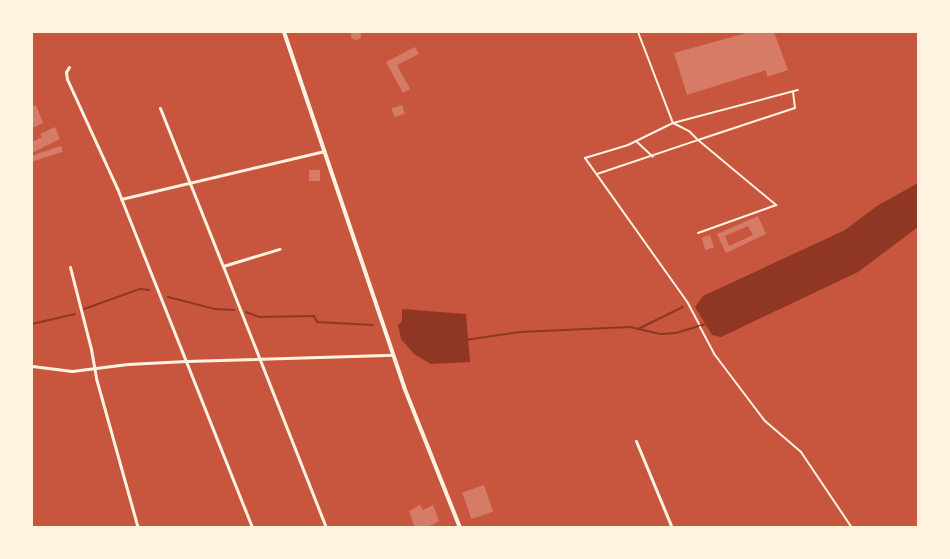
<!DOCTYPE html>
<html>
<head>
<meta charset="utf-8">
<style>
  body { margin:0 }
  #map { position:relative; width:950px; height:559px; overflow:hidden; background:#c8553d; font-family:"Source Sans 3",sans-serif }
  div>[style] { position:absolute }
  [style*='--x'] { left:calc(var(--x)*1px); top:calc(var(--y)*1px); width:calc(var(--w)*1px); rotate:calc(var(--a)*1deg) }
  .water>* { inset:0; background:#8f3625 }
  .stream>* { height:2px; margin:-1px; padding:0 1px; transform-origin:1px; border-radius:1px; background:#8f3625 }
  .building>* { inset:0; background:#d67c66; transform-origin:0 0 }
  .round { border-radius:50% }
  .pedestrian>* { height:2px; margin:-1px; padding:0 1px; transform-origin:1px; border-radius:1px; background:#fff3e0 }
  .minor>* { height:3px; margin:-1.5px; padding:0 1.5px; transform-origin:1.5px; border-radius:1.5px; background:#fff3e0 }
  .tertiary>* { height:4px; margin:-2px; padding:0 2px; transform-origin:2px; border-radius:2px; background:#fff3e0 }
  span { translate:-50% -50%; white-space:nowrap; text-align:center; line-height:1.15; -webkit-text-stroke:5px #fff3e0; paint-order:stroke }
  .frame { position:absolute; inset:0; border:33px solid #fff3e0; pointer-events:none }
</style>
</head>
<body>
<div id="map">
  <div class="water">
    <div style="clip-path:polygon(918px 183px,918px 227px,858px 272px,721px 337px,712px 335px,695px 307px,703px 296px,845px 230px,877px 206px)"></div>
    <div style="clip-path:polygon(402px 309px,466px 314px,470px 362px,431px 364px,414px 354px,401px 339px,398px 325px,402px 321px)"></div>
  </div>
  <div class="stream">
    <div style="--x:168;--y:297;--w:49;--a:14.3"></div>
    <div style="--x:215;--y:309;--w:19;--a:3"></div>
    <div style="--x:84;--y:309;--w:59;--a:-19.7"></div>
    <div style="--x:140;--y:289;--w:9;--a:6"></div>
    <div style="--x:246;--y:312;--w:14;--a:21"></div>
    <div style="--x:259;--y:317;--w:55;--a:-1"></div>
    <div style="--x:314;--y:316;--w:7;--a:63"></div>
    <div style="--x:317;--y:322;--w:56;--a:3.1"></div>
    <div style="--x:32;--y:324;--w:44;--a:-13.1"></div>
    <div style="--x:638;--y:329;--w:50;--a:-26.1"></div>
    <div style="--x:465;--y:340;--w:56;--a:-8.3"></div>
    <div style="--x:520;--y:332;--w:110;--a:-2.6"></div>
    <div style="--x:630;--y:327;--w:31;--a:13"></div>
    <div style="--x:660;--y:334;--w:16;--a:-4"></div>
    <div style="--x:676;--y:333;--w:31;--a:-17"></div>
  </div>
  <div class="building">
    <div class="round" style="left:351px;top:30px;width:10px;height:10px"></div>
    <div style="clip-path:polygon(750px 32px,774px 32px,788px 70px,767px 77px,766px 70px,687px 95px,674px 53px)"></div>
    <div style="clip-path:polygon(415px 47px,419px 54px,397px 65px,410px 89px,403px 93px,386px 62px)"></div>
    <div style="clip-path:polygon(36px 105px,43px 123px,32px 128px,32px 106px)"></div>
    <div style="left:402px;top:105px;width:9px;height:11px;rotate:72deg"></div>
    <div style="clip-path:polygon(55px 127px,60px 139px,32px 153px,32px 142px,42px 137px,40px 134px)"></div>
    <div style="left:61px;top:146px;width:6px;height:32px;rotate:72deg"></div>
    <div style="left:309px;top:170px;width:11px;height:11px"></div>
    <div style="clip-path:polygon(evenodd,758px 216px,766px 234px,726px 253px,717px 234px,758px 216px,748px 226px,753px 235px,729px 246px,725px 236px,748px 226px)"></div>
    <div style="left:710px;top:235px;width:13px;height:9px;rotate:72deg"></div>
    <div style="left:484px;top:485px;width:28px;height:23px;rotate:71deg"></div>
    <div style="clip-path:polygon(420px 505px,423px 510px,433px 505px,439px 521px,426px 528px,415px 528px,409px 511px)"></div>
  </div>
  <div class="pedestrian">
    <div style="--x:638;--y:32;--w:97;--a:69"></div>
    <div style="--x:673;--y:123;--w:18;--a:27"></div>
    <div style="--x:689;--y:131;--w:13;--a:45"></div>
    <div style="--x:698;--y:140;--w:102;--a:-18.3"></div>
    <div style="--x:795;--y:108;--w:17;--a:-97"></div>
    <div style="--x:636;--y:141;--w:23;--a:43"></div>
    <div style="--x:597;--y:174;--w:107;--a:-18.6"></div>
    <div style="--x:698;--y:140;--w:102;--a:39.8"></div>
    <div style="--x:698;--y:233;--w:83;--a:-19.7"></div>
    <div style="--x:699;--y:324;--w:24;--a:-118"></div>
    <div style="--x:688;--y:303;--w:178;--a:-125.4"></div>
    <div style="--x:585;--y:158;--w:45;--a:-16.8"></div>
    <div style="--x:628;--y:145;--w:50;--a:-26.1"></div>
    <div style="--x:673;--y:123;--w:129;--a:-14.8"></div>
    <div style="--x:700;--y:327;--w:32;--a:62"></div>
    <div style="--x:715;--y:355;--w:83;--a:52.9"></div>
    <div style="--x:765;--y:421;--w:48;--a:40.7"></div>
    <div style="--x:801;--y:452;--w:92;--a:56.1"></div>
  </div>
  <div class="minor">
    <div style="--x:69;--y:67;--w:6;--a:121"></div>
    <div style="--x:66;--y:72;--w:7;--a:82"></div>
    <div style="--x:67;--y:79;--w:120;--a:65.4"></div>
    <div style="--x:117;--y:188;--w:366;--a:68.3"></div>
    <div style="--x:160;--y:108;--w:170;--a:68.3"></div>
    <div style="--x:223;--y:266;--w:59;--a:-16.9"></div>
    <div style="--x:121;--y:199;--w:209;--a:-13.3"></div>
    <div style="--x:223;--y:266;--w:282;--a:68.5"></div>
    <div style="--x:70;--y:267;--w:85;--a:75.6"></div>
    <div style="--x:91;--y:349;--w:29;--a:80"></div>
    <div style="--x:96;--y:378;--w:156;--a:74.4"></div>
    <div style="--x:32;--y:366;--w:40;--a:7.1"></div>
    <div style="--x:72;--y:371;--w:56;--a:-7.1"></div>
    <div style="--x:128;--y:364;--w:58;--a:-3"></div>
    <div style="--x:186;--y:361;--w:207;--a:-1.7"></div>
    <div style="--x:636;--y:441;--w:94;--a:67.5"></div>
  </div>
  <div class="tertiary">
    <div style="--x:284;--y:32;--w:375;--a:71.3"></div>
    <div style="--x:404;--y:387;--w:152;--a:68.3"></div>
  </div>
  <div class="frame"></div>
</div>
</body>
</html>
